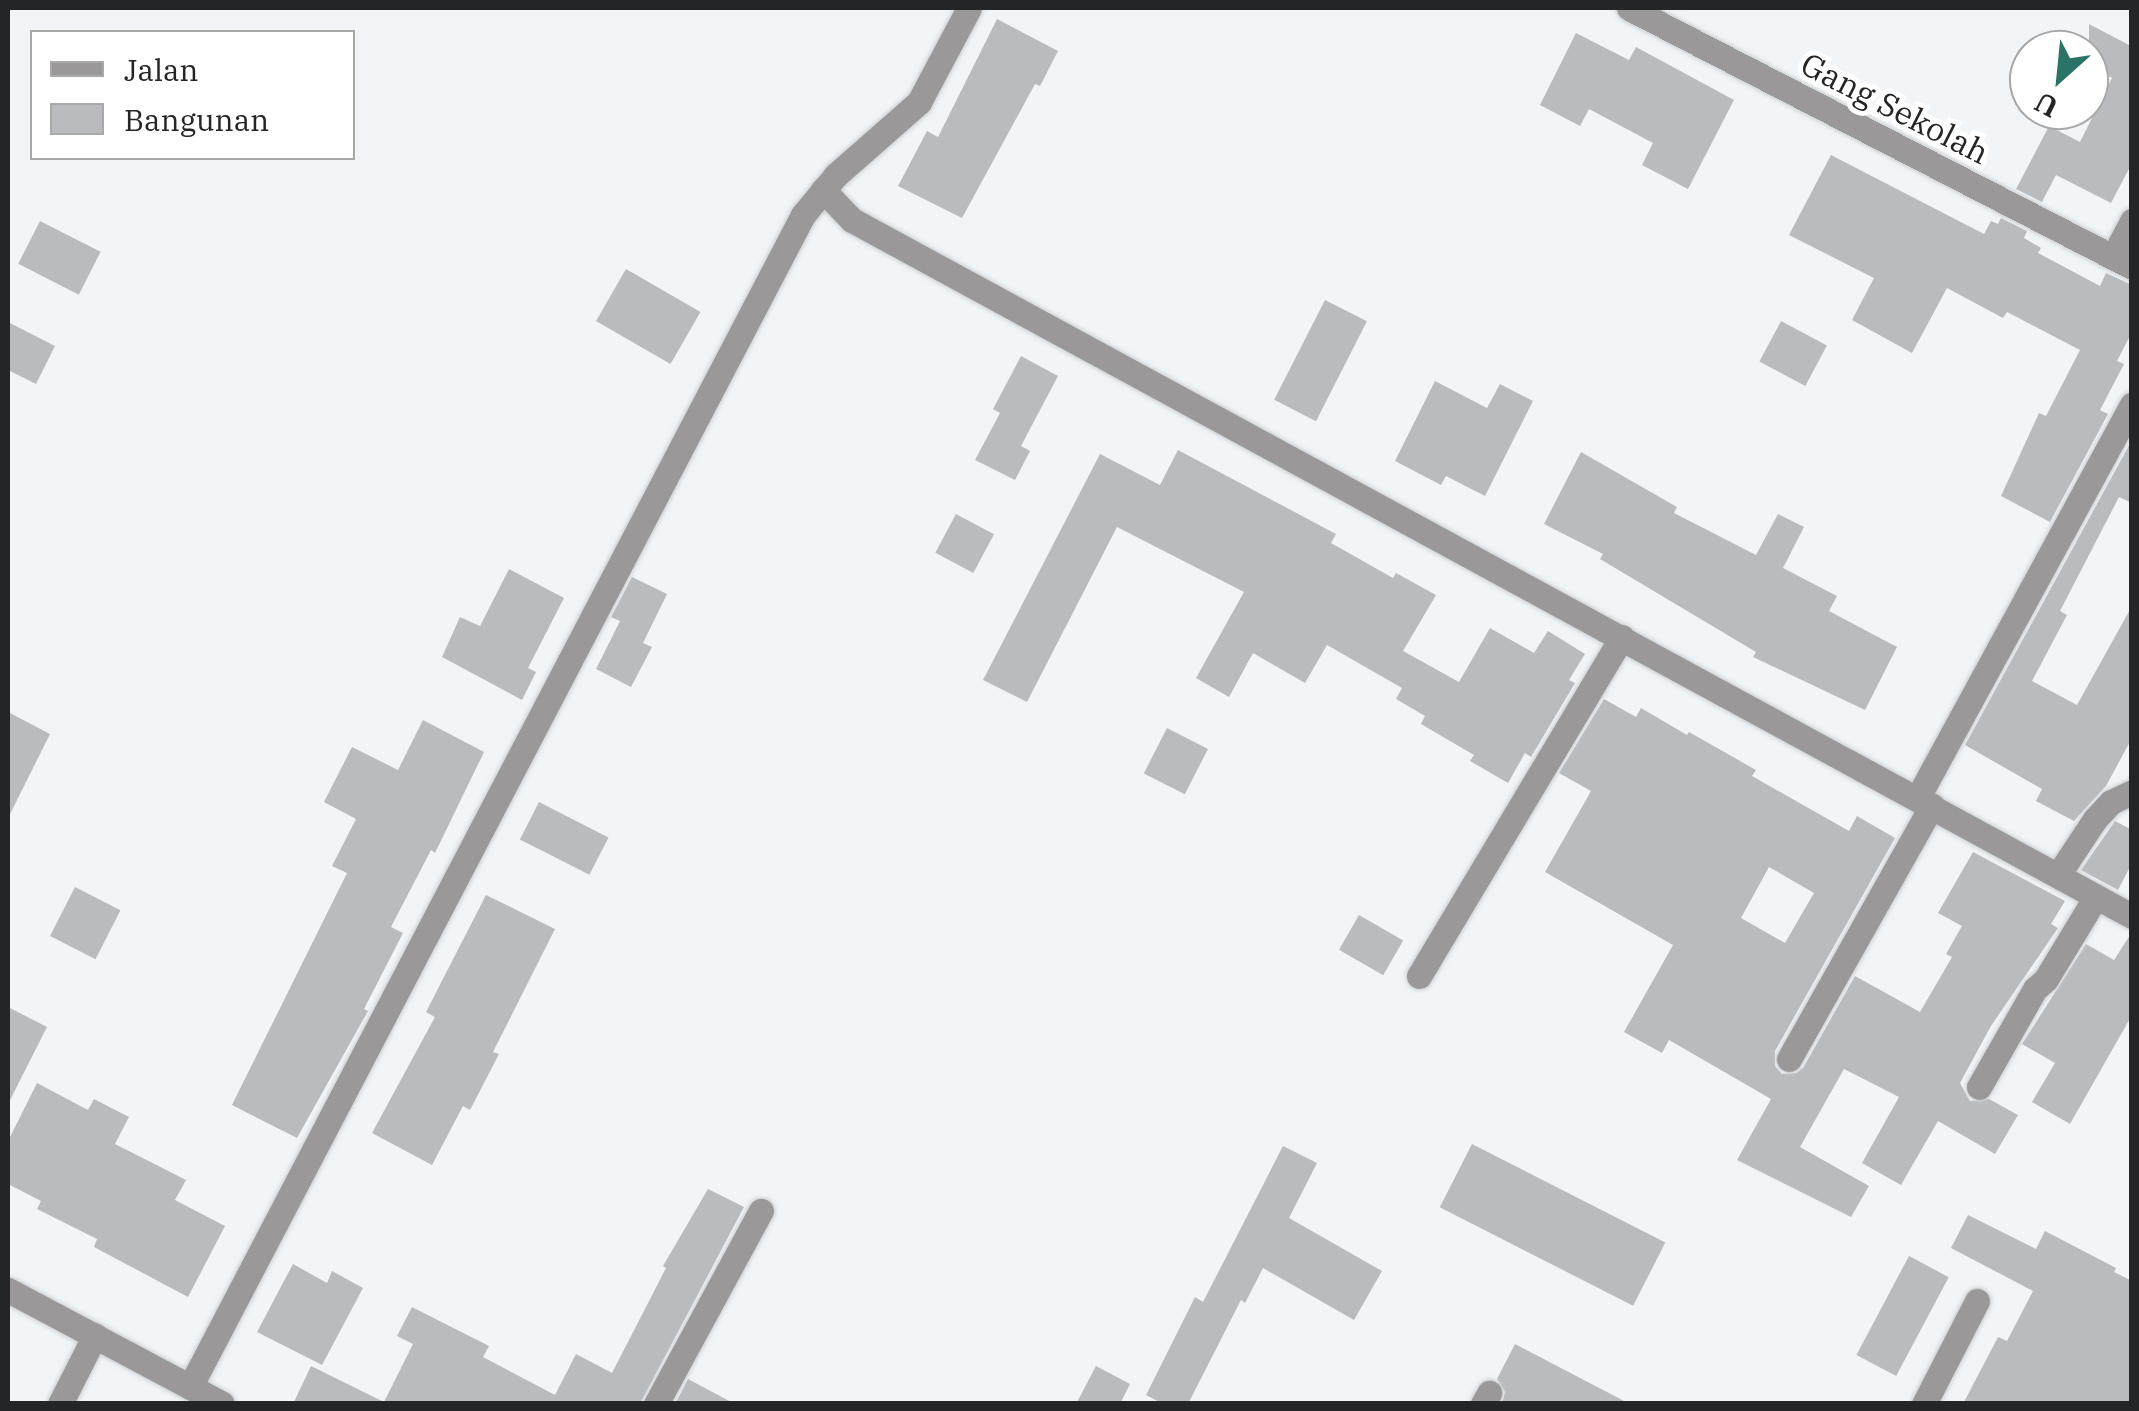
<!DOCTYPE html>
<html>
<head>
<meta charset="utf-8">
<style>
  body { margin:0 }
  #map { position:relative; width:2139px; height:1411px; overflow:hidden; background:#f2f5f8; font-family:"IBM Plex Serif",serif }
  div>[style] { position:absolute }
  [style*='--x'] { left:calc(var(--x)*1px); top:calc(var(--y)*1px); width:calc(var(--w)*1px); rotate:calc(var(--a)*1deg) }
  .building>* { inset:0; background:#b9bbbf; transform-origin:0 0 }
  .roads { filter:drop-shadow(0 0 2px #cdd0d2) drop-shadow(0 0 2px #cdd0d2) }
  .street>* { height:25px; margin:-12.5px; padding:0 12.5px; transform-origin:12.5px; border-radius:12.5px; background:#9a9898 }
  span { translate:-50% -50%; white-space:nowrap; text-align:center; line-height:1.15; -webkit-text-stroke:10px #fff; paint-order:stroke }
  .street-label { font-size:32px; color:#242526 }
  .frame { position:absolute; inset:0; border:10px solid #242526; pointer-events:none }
  .legend { position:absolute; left:30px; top:30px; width:325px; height:130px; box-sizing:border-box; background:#fff; border:2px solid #a7a8a8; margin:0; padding:12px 18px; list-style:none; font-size:30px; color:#242526 }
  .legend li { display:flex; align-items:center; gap:20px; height:50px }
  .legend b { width:50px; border:2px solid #a7a8a8 }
  .north { position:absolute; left:2009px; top:30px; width:100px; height:100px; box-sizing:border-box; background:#fff; border:2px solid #a7a8a8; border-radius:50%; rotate:207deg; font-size:28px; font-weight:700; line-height:40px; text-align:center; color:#242526 }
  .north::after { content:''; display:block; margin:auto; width:35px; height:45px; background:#2b7267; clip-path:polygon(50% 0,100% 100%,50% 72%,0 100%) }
</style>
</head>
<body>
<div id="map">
  <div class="building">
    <div style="clip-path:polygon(997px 19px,1058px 51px,1040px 86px,1035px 84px,962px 218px,898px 186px,927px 131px,938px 137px)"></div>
    <div style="clip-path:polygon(2089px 24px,2129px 45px,2132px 40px,2132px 163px,2111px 203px,2056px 175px,2042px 202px,2016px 189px,2049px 126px,2080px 142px,2112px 78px,2089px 66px)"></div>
    <div style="clip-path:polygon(1576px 33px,1629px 60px,1636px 47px,1734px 100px,1688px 189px,1642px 165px,1653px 143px,1589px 109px,1580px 126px,1540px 105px)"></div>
    <div style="clip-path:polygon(1831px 155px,1984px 234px,1991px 221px,1998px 224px,2001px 218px,2027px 231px,2024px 238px,2041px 248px,2038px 253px,2100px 286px,2106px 273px,2132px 285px,2132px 332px,2117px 361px,2124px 364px,2100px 410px,2108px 414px,2050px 522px,2001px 496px,2039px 413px,2046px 416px,2080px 350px,2007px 312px,2003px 318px,1947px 288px,1912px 353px,1852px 320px,1874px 278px,1789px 235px)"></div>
    <div style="left:40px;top:221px;width:68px;height:48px;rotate:27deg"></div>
    <div style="left:626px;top:269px;width:86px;height:60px;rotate:30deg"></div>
    <div style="left:1325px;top:300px;width:47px;height:112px;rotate:27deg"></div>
    <div style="left:1781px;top:321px;width:52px;height:46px;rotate:28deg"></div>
    <div style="clip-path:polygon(8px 322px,55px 346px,36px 384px,8px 370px)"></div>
    <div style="clip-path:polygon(1021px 356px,1058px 376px,1021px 446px,1030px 451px,1015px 480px,975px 460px,1000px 413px,993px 409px)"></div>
    <div style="clip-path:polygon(1435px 381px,1487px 408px,1500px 384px,1533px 401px,1485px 496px,1446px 476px,1441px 485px,1395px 461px)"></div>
    <div style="clip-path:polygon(2132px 440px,2132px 503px,2119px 497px,2060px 611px,2067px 615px,2032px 681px,2077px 705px,2132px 606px,2132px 738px,2106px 786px,2074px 821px,2036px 801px,2042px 789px,1965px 745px)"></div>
    <div style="clip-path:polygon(1178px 450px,1336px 534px,1331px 543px,1393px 578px,1396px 573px,1436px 595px,1403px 651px,1459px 682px,1490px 628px,1534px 653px,1548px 631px,1585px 654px,1569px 680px,1575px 683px,1531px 757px,1525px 753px,1508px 783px,1470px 761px,1474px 755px,1421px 724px,1425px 716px,1396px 699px,1402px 688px,1327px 645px,1305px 683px,1253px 653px,1229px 697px,1196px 678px,1244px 592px,1117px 527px,1027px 702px,983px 680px,1100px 454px,1160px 485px)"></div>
    <div style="clip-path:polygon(1581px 452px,1677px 507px,1674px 513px,1756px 555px,1778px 514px,1804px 527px,1783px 568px,1837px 596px,1829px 611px,1897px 647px,1865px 710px,1753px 657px,1756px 652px,1600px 559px,1603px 554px,1544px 524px)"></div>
    <div style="left:956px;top:514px;width:43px;height:44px;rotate:28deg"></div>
    <div style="clip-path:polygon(509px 569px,564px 598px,528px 668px,536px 672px,522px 700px,442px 657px,460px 617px,480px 626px)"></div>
    <div style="clip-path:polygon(632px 577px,667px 594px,643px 643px,652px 647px,631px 687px,596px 669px,620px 621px,611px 617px)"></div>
    <div style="clip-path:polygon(evenodd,1604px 699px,1636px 717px,1641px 708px,1687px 735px,1689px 732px,1756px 770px,1752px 776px,1849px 831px,1857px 816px,1895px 838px,1775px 1051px,1775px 1066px,1782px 1074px,1796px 1073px,1803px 1068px,1855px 976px,1920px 1012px,1952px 957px,1946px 954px,1962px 926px,1938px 913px,1973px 852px,2065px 901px,2051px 924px,2058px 928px,1991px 1026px,1960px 1083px,1970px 1101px,1989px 1099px,2018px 1115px,1995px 1154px,1938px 1121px,1901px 1185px,1862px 1163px,1899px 1097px,1844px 1069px,1800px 1147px,1869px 1186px,1851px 1217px,1737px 1160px,1771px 1099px,1669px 1040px,1662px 1053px,1624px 1032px,1673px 945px,1545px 872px,1591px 791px,1559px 773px,1604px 699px,1769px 867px,1814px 893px,1785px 943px,1741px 918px,1769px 867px)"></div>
    <div style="clip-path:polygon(8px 712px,50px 734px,8px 818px)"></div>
    <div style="clip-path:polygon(423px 720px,484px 752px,435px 853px,431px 850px,391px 927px,403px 933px,364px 1009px,368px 1011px,297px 1138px,232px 1105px,347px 873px,332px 866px,356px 819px,324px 802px,352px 747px,398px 770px)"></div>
    <div style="left:1167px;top:728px;width:46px;height:51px;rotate:27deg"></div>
    <div style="left:539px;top:802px;width:78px;height:42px;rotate:27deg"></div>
    <div style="clip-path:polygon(2115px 821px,2132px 830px,2132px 863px,2118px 890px,2081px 870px)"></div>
    <div style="left:75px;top:887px;width:51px;height:55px;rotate:27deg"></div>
    <div style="clip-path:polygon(486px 895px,555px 929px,493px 1052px,499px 1054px,470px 1110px,463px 1106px,432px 1165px,372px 1133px,435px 1017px,426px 1012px)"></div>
    <div style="left:1359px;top:915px;width:51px;height:40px;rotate:30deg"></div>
    <div style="clip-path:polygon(2132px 932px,2132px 1015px,2070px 1124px,2032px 1102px,2055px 1063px,2022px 1044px,2086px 944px,2114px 960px)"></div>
    <div style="clip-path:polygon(8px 1007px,47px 1027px,8px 1104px)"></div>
    <div style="clip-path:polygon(37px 1083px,88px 1110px,94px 1099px,129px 1117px,115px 1144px,186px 1180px,175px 1200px,225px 1226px,188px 1297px,94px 1247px,97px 1239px,37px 1209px,41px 1201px,8px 1184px,8px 1141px)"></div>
    <div style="left:1472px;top:1144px;width:217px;height:71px;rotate:27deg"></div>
    <div style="clip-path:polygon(1283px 1146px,1317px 1163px,1289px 1218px,1382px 1271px,1354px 1320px,1263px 1268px,1245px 1303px,1241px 1300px,1188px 1404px,1163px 1404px,1146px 1395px,1195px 1297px,1203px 1302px)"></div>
    <div style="clip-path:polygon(708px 1189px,744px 1207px,640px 1404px,293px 1404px,311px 1366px,384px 1402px,413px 1344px,397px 1336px,412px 1307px,489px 1346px,483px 1357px,555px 1395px,576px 1354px,612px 1373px,666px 1268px,663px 1266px)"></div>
    <div style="clip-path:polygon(1968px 1215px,2036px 1249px,2045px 1231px,2116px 1268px,2114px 1272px,2132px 1281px,2132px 1404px,1963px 1404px,1998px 1337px,2007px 1341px,2033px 1291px,1951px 1248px)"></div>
    <div style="left:1909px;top:1256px;width:45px;height:112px;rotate:28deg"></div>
    <div style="clip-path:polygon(293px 1264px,327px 1283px,332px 1271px,363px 1288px,322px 1365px,257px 1332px)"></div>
    <div style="clip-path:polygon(1515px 1344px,1630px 1404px,1502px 1404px,1505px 1392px,1497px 1379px)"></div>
    <div style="clip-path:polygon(1096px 1366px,1130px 1384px,1120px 1404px,1076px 1404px)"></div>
    <div style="clip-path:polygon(688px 1379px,735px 1404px,675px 1404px)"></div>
  </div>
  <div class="roads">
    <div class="street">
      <div style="--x:1629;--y:8;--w:566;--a:27.24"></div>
      <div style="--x:823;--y:190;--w:42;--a:46"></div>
      <div style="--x:852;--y:220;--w:1457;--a:28.54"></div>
      <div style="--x:2113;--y:257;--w:41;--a:-62.2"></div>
      <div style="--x:1918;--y:797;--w:447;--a:-61.4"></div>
      <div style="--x:2058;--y:875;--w:67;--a:-56.5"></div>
      <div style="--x:2095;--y:819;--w:23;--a:-47"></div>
      <div style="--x:2111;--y:802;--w:23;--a:-25"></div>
      <div style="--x:1419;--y:976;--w:395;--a:-59.1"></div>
      <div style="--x:1789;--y:1059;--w:291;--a:-60.6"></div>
      <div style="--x:1979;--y:1087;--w:113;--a:-60.3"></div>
      <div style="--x:2035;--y:989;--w:15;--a:-42"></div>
      <div style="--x:2046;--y:979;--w:95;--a:-58.8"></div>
      <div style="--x:8;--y:1290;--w:242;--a:28"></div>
      <div style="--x:190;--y:1387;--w:1323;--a:-62.39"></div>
      <div style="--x:803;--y:215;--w:52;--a:-50.5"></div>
      <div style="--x:836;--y:175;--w:111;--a:-41.3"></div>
      <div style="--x:919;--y:102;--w:106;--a:-62"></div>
      <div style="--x:60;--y:1404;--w:77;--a:-63.1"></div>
      <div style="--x:656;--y:1404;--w:220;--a:-61.5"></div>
      <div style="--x:1483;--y:1404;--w:13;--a:-61"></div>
      <div style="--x:1924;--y:1404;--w:116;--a:-62.8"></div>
    </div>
  </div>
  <div class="street-label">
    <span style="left:1895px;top:108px;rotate:27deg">Gang Sekolah</span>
  </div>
  <div class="frame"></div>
  <ul class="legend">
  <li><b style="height:12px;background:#9a9898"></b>Jalan</li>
  <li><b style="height:28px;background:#b9bbbf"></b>Bangunan</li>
  </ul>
  <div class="north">U</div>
</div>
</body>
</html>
